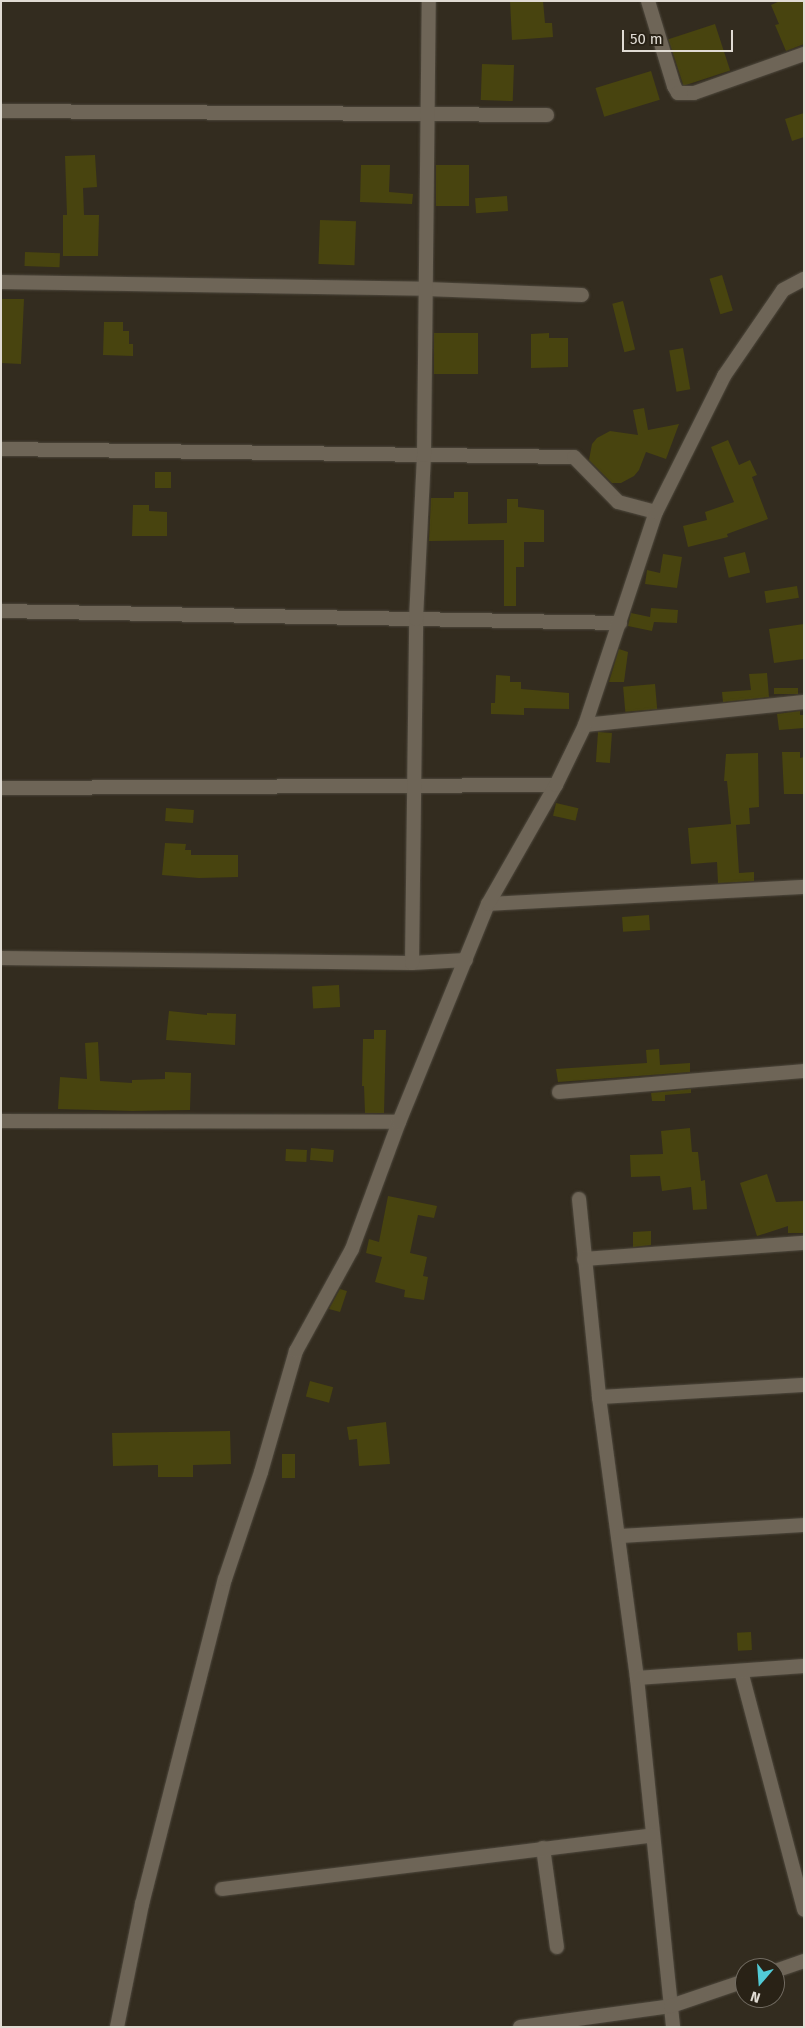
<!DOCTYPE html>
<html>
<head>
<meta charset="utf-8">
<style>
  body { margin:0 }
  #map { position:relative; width:805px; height:2028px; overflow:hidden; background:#332c1f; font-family:"Fira Sans",sans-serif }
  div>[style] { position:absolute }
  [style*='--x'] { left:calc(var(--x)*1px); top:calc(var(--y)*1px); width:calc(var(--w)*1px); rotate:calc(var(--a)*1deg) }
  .building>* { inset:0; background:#48440f; transform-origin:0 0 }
  .roads { filter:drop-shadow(0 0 1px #4e483d) drop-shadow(0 0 1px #4e483d) }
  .street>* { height:14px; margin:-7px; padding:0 7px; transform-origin:7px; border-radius:7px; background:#6e6557 }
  span { translate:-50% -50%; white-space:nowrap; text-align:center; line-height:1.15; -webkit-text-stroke:5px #292216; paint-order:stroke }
  .frame { position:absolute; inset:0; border:2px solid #e0dbd3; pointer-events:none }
  .north { position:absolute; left:735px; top:1958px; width:50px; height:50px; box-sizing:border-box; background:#292216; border:1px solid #726c62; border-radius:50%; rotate:198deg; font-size:14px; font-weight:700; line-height:20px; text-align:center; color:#e0dbd3 }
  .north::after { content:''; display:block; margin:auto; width:18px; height:22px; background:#52cbd7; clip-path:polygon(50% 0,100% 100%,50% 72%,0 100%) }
  .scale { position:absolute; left:622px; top:30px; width:111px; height:22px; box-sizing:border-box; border:2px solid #e0dbd3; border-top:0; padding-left:6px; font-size:15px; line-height:18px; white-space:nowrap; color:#e0dbd3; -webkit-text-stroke:4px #292216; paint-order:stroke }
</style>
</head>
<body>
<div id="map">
  <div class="building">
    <div style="clip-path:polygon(510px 1px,543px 1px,545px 23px,552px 23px,553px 37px,512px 40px)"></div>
    <div style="clip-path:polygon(780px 1px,804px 1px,804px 44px,786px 51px,775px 25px,779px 24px,771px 5px)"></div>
    <div style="left:715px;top:24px;width:49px;height:49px;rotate:72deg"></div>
    <div style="left:482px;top:64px;width:32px;height:36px;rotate:2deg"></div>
    <div style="left:651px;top:71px;width:30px;height:58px;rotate:73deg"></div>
    <div style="clip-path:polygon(804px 113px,804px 137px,792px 141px,785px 119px)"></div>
    <div style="clip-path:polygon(95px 155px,97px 187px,83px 188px,84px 215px,99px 215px,98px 256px,63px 256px,63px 215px,67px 215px,65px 156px)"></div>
    <div style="clip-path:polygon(361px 165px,390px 165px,389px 192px,413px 194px,412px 204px,360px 202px)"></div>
    <div style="left:436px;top:165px;width:33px;height:41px"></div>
    <div style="left:507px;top:196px;width:15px;height:32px;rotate:86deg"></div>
    <div style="left:320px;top:220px;width:36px;height:44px;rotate:2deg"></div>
    <div style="left:25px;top:252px;width:35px;height:14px;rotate:2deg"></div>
    <div style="left:722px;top:275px;width:37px;height:13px;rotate:73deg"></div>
    <div style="clip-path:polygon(1px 299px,24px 299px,21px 364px,1px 363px)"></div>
    <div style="left:623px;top:301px;width:50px;height:11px;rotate:76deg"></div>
    <div style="clip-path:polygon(104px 322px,123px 322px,123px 331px,129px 331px,129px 344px,133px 344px,133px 356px,103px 355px)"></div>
    <div style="left:434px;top:333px;width:44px;height:41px"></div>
    <div style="clip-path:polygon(549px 333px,549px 338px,568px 338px,568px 367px,531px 368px,531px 334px)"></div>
    <div style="left:683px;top:348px;width:42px;height:14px;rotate:80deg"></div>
    <div style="clip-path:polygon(644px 408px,648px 430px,679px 424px,666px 459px,646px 452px,639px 470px,634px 476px,621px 483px,612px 483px,589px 460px,592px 444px,597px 438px,610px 431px,638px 435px,633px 410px)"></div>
    <div style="clip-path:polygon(728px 440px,739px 465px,750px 460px,757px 475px,752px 477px,768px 519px,727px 534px,728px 537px,688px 547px,683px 526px,707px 520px,705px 512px,734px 502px,711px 447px)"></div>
    <div style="left:155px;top:472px;width:16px;height:16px"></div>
    <div style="clip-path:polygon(454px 492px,468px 492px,468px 524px,507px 523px,507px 499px,518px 499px,518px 507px,544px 510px,544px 542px,524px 542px,524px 567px,516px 567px,516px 606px,504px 606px,504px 540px,429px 541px,431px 498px,454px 498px)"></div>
    <div style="clip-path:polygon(133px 505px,149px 505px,149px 511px,167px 512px,167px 536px,132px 536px)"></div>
    <div style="left:745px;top:552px;width:21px;height:22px;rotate:76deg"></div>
    <div style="clip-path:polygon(663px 554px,682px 557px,677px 588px,645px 584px,647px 570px,660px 573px)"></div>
    <div style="left:797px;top:586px;width:12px;height:33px;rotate:81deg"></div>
    <div style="clip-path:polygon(651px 608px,678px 610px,677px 623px,654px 622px,652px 631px,628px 626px,631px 613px,650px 617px)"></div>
    <div style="clip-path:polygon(804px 624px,804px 659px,774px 663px,769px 629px)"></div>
    <div style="clip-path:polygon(619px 649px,628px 652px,624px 682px,609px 682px)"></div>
    <div style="clip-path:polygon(767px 673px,769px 697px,723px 702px,722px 692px,751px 690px,749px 674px)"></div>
    <div style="clip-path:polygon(496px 675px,510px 676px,510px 682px,521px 682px,521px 689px,569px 693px,569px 709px,524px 708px,524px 715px,491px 714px,491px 703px,495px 703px)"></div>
    <div style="left:655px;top:684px;width:25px;height:32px;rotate:85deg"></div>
    <div style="left:798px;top:688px;width:6px;height:24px;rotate:90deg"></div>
    <div style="clip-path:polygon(800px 711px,800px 715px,804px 715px,804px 728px,779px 730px,777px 714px)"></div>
    <div style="left:598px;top:732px;width:14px;height:30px;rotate:4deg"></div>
    <div style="clip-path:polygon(782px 752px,800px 752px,800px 758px,804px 757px,804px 794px,784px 794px)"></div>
    <div style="clip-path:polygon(758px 753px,759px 807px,749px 808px,750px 824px,736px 825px,739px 873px,754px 872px,754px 881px,718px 883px,717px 862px,691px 864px,688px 828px,731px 824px,727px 781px,724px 781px,726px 754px)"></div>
    <div style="left:556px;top:803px;width:23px;height:13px;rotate:13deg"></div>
    <div style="left:166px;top:808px;width:28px;height:13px;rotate:4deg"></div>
    <div style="clip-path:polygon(165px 843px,186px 844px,185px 850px,191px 850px,191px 855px,238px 855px,238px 877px,199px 878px,162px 875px)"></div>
    <div style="left:649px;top:915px;width:15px;height:27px;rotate:86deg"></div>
    <div style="left:339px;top:985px;width:22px;height:27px;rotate:87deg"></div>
    <div style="clip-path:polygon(169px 1011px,207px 1015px,207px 1013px,236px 1014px,235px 1045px,166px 1040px)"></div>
    <div style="clip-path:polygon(374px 1030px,386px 1030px,384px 1113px,365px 1113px,364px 1086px,362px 1086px,363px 1039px,374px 1039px)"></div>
    <div style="clip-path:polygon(98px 1042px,100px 1081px,132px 1083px,132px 1080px,165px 1079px,165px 1072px,191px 1073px,190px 1110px,132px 1111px,58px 1109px,60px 1077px,87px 1079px,85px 1043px)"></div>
    <div style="clip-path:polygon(659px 1049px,660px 1065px,690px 1063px,690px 1072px,558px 1082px,556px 1069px,647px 1063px,646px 1050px)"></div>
    <div style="clip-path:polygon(691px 1089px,691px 1093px,665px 1095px,665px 1101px,652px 1101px,651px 1093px)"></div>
    <div style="clip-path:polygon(690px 1128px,692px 1152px,698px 1152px,701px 1181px,705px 1180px,707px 1209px,693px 1210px,691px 1187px,662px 1191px,660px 1176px,631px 1177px,630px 1155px,663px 1154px,661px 1131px)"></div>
    <div style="left:311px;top:1148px;width:23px;height:12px;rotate:5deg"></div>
    <div style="left:286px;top:1149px;width:21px;height:12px;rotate:3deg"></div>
    <div style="clip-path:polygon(767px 1174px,776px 1202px,804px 1201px,804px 1233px,788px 1233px,788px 1226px,757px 1236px,740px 1183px)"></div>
    <div style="clip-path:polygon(388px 1196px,437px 1206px,434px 1218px,418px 1215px,410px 1253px,427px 1257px,423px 1276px,428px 1277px,424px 1300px,404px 1297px,405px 1290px,375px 1282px,382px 1257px,366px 1253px,369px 1239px,379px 1242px)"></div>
    <div style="clip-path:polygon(651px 1231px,651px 1245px,633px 1247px,633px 1232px)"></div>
    <div style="clip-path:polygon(340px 1289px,347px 1291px,340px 1312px,329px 1309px)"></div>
    <div style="left:310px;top:1381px;width:24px;height:16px;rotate:15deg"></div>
    <div style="clip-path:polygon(386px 1422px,390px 1464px,359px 1466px,357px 1439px,349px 1440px,347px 1427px)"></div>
    <div style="clip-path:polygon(230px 1431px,231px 1464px,193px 1465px,193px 1477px,158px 1477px,158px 1465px,113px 1466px,112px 1433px)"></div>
    <div style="left:282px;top:1454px;width:13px;height:24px"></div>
    <div style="left:751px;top:1632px;width:18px;height:14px;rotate:87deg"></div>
  </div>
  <div class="roads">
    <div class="street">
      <div style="--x:648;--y:1;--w:89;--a:73"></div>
      <div style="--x:674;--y:86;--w:8;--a:60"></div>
      <div style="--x:678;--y:93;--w:16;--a:0"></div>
      <div style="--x:694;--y:93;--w:117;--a:-19.5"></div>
      <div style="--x:1;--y:111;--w:546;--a:0.42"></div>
      <div style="--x:1;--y:282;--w:425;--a:0.9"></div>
      <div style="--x:426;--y:289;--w:156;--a:2.2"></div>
      <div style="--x:1;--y:449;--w:573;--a:0.8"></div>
      <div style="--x:574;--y:457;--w:63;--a:45.6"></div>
      <div style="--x:618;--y:502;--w:39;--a:15"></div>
      <div style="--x:1;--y:611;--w:619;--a:1.11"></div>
      <div style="--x:585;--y:725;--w:220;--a:-6"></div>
      <div style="--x:1;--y:788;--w:555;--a:-0.31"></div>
      <div style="--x:488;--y:904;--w:316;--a:-3.1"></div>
      <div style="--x:1;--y:958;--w:411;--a:0.7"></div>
      <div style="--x:412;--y:963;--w:54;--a:-3.2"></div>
      <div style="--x:412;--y:963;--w:344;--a:-89.3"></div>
      <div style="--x:416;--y:619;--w:164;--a:-87.2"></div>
      <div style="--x:424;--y:455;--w:454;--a:-89.4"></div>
      <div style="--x:559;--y:1092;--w:246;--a:-4.9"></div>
      <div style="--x:1;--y:1121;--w:398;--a:0.1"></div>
      <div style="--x:579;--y:1199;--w:199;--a:84.2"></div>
      <div style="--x:599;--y:1397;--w:284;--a:82.3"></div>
      <div style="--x:637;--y:1678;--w:351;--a:84.1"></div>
      <div style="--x:584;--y:1259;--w:221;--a:-4.2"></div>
      <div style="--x:599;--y:1397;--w:205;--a:-3.4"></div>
      <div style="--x:619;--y:1536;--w:185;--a:-3.4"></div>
      <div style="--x:741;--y:1671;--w:247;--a:75.2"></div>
      <div style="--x:637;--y:1678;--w:167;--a:-4.1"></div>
      <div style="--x:543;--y:1848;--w:100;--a:82"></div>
      <div style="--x:222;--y:1889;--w:434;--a:-7.1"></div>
      <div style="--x:775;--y:1971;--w:31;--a:-19"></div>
      <div style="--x:117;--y:2027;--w:126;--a:-78.5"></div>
      <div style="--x:142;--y:1904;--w:335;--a:-75.7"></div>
      <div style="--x:225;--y:1579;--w:113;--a:-71.4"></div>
      <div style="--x:261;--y:1472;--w:126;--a:-73.9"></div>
      <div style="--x:296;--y:1351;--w:116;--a:-61.2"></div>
      <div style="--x:352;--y:1249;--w:135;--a:-69.7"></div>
      <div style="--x:399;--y:1122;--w:235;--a:-67.8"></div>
      <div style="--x:488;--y:904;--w:137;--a:-60.3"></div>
      <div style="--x:556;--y:785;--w:67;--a:-64.2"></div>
      <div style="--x:585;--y:725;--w:225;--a:-71.6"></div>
      <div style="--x:656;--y:512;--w:152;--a:-63.4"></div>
      <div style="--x:724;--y:376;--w:104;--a:-55.5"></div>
      <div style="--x:783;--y:290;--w:24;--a:-28"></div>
      <div style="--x:520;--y:2027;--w:152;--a:-7.9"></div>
      <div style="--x:671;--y:2006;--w:78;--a:-18.7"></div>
    </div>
  </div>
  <div class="frame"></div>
  <div class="north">N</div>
  <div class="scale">50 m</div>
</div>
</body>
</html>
